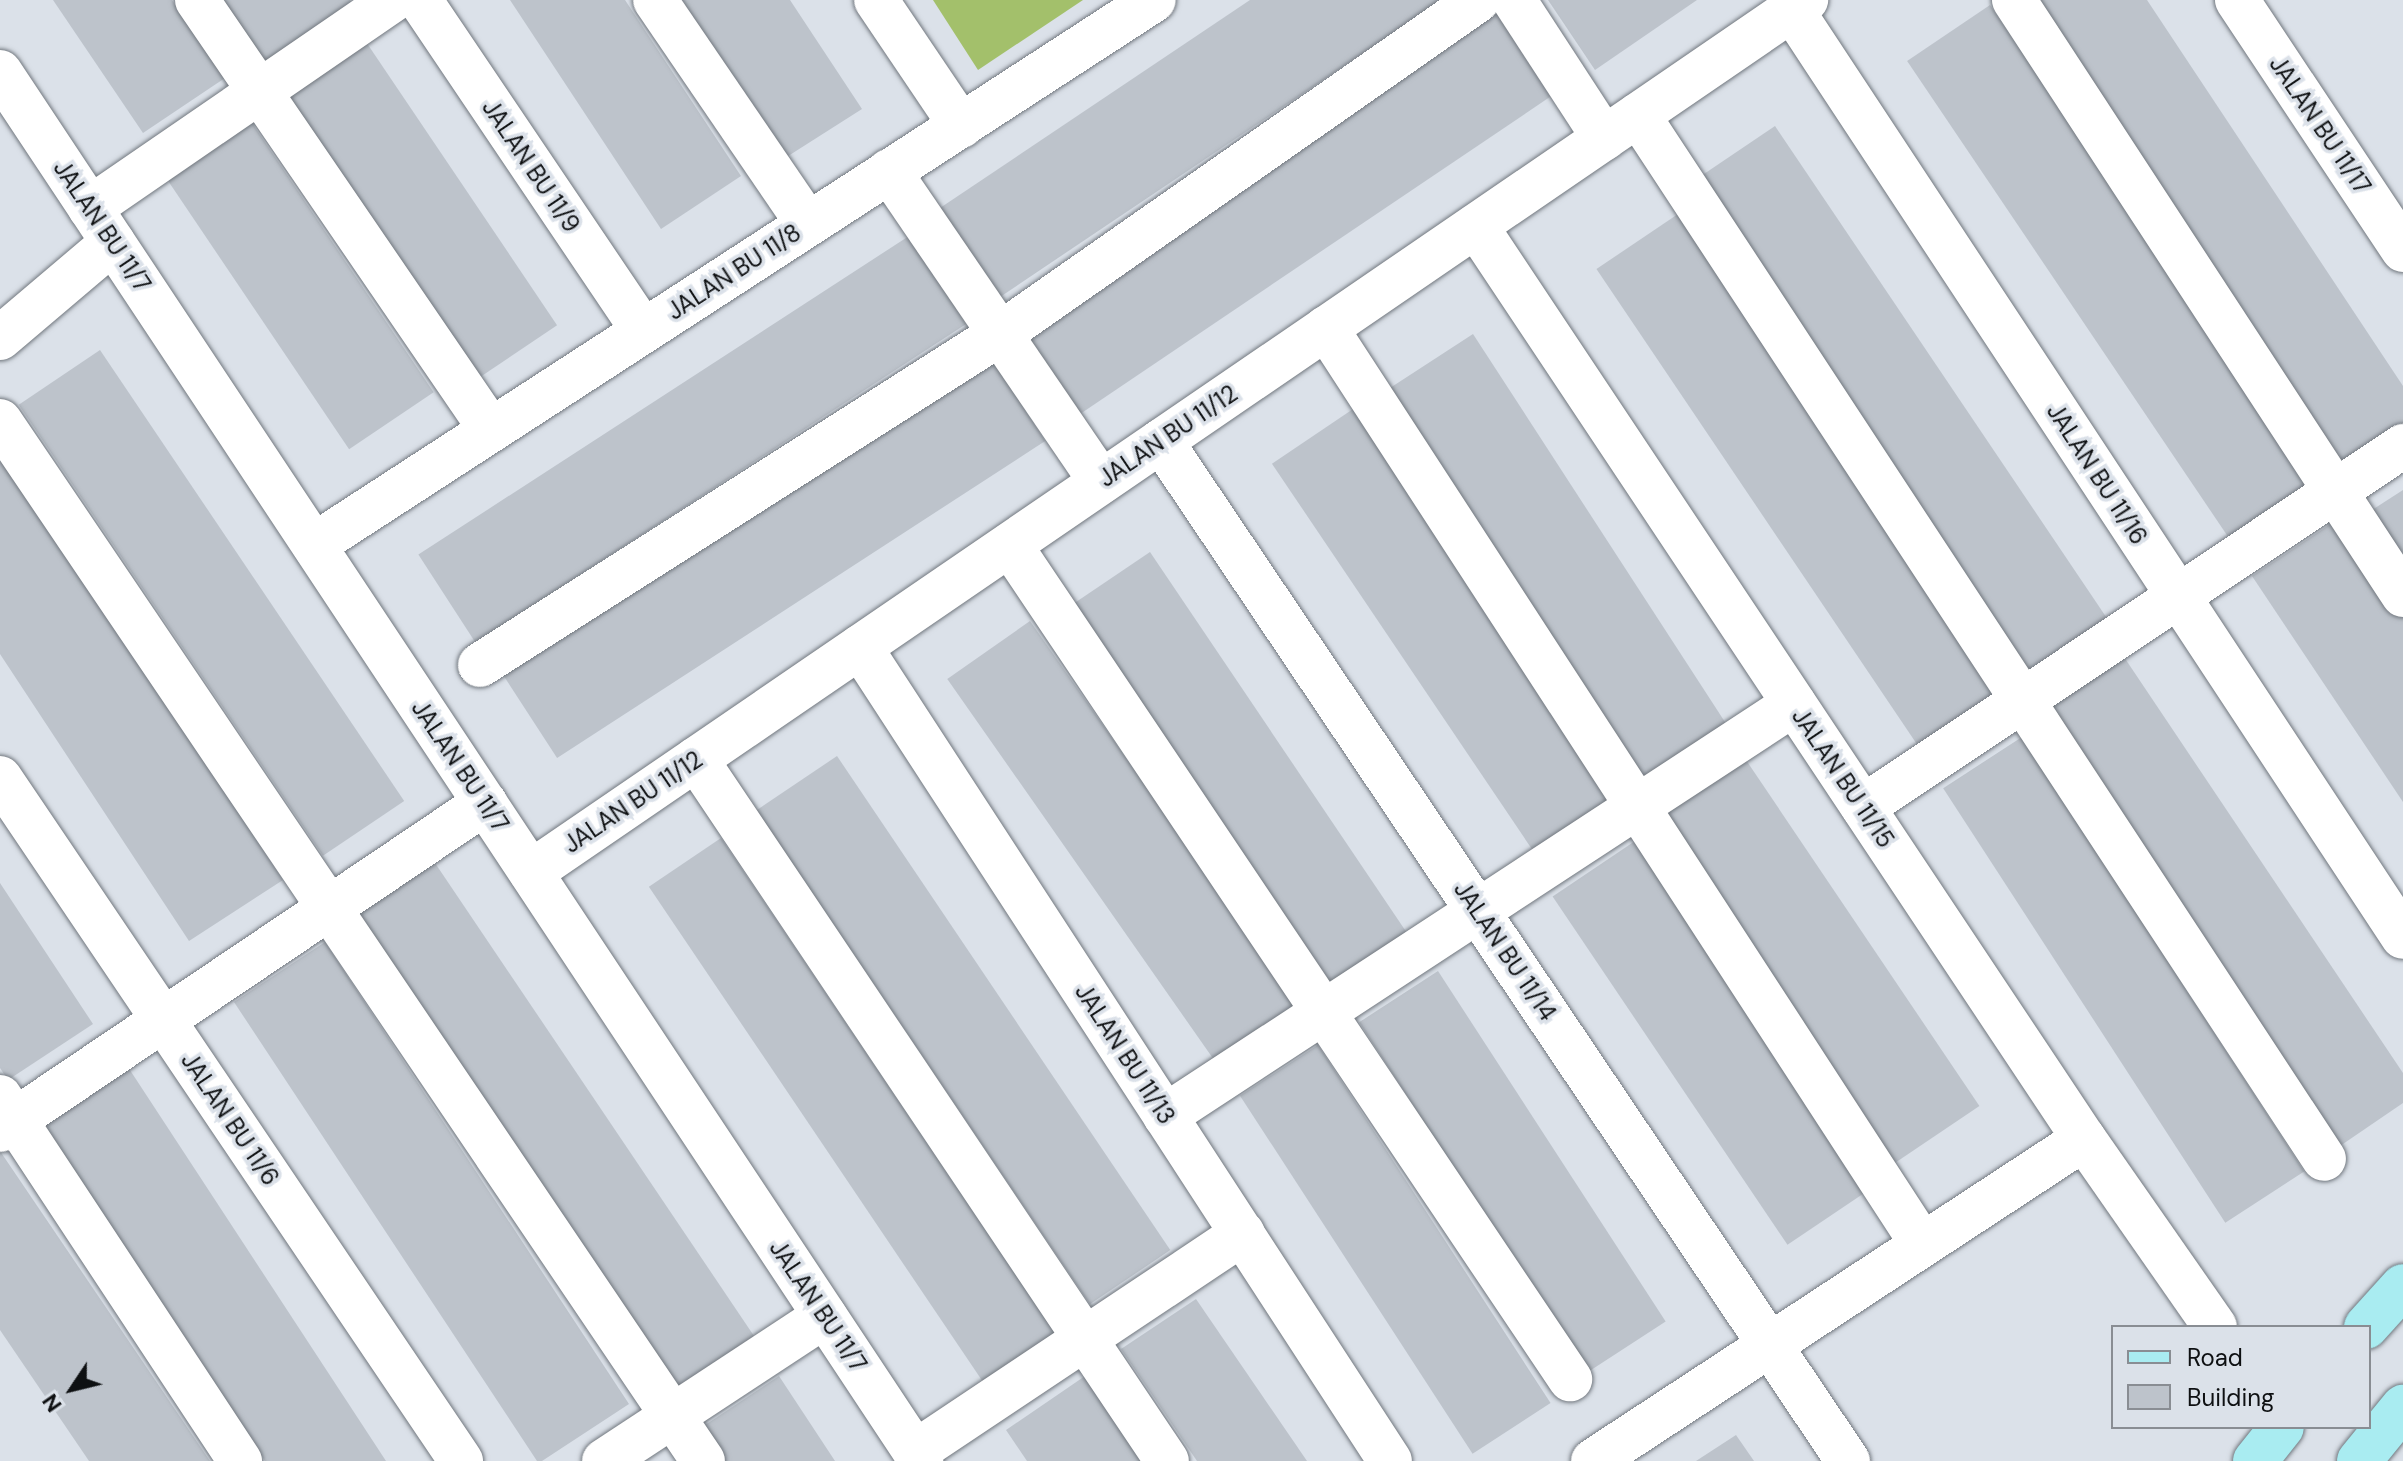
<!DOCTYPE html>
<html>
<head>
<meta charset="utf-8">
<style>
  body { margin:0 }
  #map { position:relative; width:2403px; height:1461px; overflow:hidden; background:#dbe1e9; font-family:"DM Sans",sans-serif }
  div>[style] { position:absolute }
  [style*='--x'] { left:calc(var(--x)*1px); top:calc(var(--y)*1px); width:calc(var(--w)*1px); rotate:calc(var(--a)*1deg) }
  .green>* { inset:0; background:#a3c06b }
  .building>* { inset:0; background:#bdc3cb; transform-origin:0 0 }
  .roads { filter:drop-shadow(0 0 2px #71777e) drop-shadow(0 0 2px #71777e) }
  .minor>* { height:44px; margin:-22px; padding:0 22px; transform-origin:22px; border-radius:22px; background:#fff }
  .major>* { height:44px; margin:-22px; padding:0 22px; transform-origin:22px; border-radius:22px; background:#a9ecf1 }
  span { translate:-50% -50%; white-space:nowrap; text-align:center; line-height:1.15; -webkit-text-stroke:7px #dbe1e9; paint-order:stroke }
  .street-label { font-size:24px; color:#0e1012 }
  .legend { position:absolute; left:2111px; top:1325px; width:260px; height:104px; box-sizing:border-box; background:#dbe1e9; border:2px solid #898d93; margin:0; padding:10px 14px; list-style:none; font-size:24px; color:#0e1012 }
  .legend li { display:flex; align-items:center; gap:16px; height:40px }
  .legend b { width:40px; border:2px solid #898d93 }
  .north { position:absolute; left:32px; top:1349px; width:80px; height:80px; -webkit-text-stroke:6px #dbe1e9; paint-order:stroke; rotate:235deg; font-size:22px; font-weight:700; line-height:32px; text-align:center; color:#0e1012 }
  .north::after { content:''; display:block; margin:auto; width:28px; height:36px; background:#0e1012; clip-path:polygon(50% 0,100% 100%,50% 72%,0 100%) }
</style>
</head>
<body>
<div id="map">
  <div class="green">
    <div style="clip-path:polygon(933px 0,1083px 0,978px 70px)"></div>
  </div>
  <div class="building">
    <div style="clip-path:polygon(53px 0,172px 0,225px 78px,143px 133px)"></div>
    <div style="clip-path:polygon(215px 0,350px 0,351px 2px,260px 65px)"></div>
    <div style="clip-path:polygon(510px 0,625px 0,741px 176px,661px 229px)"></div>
    <div style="clip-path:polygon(682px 0,790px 0,862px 109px,785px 158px)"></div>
    <div style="clip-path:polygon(1250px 0,1442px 0,997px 299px,937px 210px)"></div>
    <div style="clip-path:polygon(1548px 0,1697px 0,1595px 70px)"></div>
    <div style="clip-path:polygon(2030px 0,2147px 0,2403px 386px,2403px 429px,2342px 469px)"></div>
    <div style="left:1990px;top:5px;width:589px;height:100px;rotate:56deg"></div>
    <div style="left:1498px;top:9px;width:102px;height:576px;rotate:56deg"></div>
    <div style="left:358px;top:30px;width:356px;height:100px;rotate:56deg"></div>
    <div style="left:248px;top:117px;width:332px;height:102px;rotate:56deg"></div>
    <div style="left:1775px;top:126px;width:600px;height:96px;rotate:56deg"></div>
    <div style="left:1681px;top:212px;width:584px;height:102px;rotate:56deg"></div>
    <div style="left:909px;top:236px;width:105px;height:585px;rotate:57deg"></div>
    <div style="left:1473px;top:334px;width:471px;height:99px;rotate:57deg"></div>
    <div style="left:100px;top:350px;width:544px;height:98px;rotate:56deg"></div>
    <div style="left:988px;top:353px;width:105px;height:582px;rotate:57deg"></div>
    <div style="left:1359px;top:405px;width:473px;height:105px;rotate:56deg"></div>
    <div style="clip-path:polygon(0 453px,283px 880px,189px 941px,0 654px)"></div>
    <div style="clip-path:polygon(2403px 490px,2403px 558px,2372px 510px)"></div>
    <div style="clip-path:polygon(2338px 519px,2403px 617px,2403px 802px,2252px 576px)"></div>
    <div style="left:1150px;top:552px;width:469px;height:91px;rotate:56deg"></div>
    <div style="left:1030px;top:621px;width:474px;height:101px;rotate:55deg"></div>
    <div style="clip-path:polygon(2122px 654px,2403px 1073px,2403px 1103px,2340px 1146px,2045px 705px)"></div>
    <div style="left:2022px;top:737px;width:518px;height:94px;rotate:57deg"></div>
    <div style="left:837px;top:756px;width:596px;height:97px;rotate:56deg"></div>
    <div style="left:1744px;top:757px;width:421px;height:102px;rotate:56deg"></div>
    <div style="left:721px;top:838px;width:597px;height:87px;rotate:56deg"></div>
    <div style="left:1638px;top:839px;width:420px;height:103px;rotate:56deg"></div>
    <div style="left:433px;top:860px;width:581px;height:96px;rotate:56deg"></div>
    <div style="clip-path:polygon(0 883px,93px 1024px,8px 1080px,0 1068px)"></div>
    <div style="clip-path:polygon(325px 942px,629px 1404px,542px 1461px,537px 1461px,234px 1002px)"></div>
    <div style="left:1438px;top:971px;width:418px;height:94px;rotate:57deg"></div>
    <div style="left:1318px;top:1045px;width:427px;height:93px;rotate:57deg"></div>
    <div style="clip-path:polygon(126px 1064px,386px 1461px,265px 1461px,41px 1119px)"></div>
    <div style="clip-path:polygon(0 1151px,210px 1461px,89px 1461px,0 1330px)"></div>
    <div style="clip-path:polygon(1196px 1299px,1307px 1461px,1197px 1461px,1121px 1349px)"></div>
    <div style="clip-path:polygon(779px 1376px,835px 1461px,712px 1461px,693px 1433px)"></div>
    <div style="clip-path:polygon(1085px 1376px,1142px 1461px,1027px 1461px,1006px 1430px)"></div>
    <div style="clip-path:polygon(1736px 1435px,1754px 1461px,1696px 1461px)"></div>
  </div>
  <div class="roads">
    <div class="minor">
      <div style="--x:197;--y:0;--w:521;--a:55.64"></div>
      <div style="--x:420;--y:0;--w:399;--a:56"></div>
      <div style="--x:655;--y:0;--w:271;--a:55.7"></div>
      <div style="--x:876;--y:0;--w:152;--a:56"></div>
      <div style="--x:1514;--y:0;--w:165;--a:56.9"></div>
      <div style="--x:2014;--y:0;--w:711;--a:56.82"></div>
      <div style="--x:2237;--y:0;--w:300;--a:56.4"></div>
      <div style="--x:1792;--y:10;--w:1110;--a:56.61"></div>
      <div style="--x:0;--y:72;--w:1667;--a:56.45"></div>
      <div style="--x:1638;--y:115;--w:1249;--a:56.69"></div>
      <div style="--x:889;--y:171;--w:376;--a:55.7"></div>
      <div style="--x:90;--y:208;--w:368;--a:-34.5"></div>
      <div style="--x:1476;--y:226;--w:1097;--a:56.34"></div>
      <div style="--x:2084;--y:1139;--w:229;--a:55.1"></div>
      <div style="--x:1326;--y:328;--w:1093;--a:56.95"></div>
      <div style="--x:0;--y:338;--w:148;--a:-40.3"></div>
      <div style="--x:0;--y:421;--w:1255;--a:55.94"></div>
      <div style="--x:1161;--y:441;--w:1230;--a:56.04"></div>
      <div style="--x:314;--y:545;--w:1001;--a:-32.98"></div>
      <div style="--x:1010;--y:545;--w:1005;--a:56.12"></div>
      <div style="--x:860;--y:647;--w:971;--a:56.93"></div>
      <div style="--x:480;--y:665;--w:616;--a:-32.48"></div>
      <div style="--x:1000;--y:334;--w:583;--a:-34.94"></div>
      <div style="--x:696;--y:759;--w:845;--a:56.14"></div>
      <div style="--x:0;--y:778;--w:824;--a:55.98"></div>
      <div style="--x:1863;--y:807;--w:650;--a:-33.76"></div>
      <div style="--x:531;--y:872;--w:1545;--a:-34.37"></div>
      <div style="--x:0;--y:1097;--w:436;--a:56.6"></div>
      <div style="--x:1165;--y:1116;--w:752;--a:-33.23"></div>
      <div style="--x:0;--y:1130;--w:585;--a:-33.99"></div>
      <div style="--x:915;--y:1452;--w:394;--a:-33.7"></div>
      <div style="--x:604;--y:1461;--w:264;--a:-33.3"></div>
      <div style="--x:1593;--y:1461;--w:587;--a:-33.26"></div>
    </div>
    <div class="major">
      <div style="--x:2366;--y:1327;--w:55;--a:-47.9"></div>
      <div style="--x:2255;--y:1461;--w:43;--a:-51.5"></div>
      <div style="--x:2359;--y:1461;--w:70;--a:-50.8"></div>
    </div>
  </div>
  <div class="street-label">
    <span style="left:2320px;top:125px;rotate:56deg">JALAN BU 11/17</span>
    <span style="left:531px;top:166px;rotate:56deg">JALAN BU 11/9</span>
    <span style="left:102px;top:226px;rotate:56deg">JALAN BU 11/7</span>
    <span style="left:734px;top:272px;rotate:-33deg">JALAN BU 11/8</span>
    <span style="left:1168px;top:436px;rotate:-34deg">JALAN BU 11/12</span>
    <span style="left:2097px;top:474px;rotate:57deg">JALAN BU 11/16</span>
    <span style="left:460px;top:766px;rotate:56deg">JALAN BU 11/7</span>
    <span style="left:1843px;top:778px;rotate:56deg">JALAN BU 11/15</span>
    <span style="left:633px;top:802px;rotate:-34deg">JALAN BU 11/12</span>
    <span style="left:1505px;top:951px;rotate:56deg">JALAN BU 11/14</span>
    <span style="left:1125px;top:1054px;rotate:57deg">JALAN BU 11/13</span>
    <span style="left:230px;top:1119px;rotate:56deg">JALAN BU 11/6</span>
    <span style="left:818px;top:1306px;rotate:56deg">JALAN BU 11/7</span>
  </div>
  <ul class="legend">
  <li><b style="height:10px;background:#a9ecf1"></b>Road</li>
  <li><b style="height:22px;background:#bdc3cb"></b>Building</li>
  </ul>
  <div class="north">N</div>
</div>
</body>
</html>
